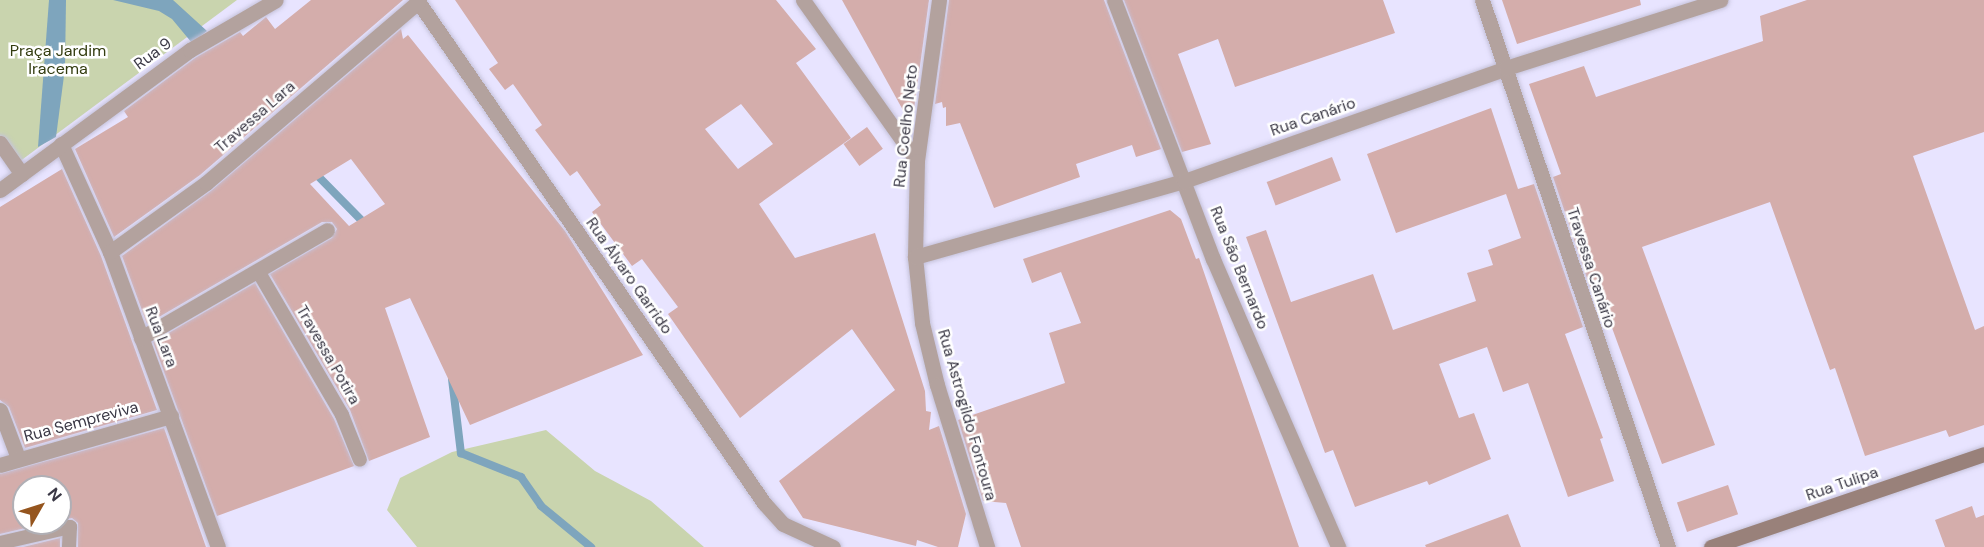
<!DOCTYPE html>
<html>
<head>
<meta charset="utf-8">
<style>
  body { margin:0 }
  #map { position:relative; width:1984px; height:547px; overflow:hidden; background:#e8e4ff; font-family:"DM Sans",sans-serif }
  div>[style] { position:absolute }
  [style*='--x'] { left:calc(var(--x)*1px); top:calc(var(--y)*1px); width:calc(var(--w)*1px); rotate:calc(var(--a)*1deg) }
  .green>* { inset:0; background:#c9d4ae }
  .water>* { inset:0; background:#7ea5bd }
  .stream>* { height:8px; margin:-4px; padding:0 4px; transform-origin:4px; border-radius:4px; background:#7ea5bd }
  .building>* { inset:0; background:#d4adab; transform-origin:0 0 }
  .roads { filter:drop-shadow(0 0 2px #c5c2da) drop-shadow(0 0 2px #c5c2da) }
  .lane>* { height:14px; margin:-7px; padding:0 7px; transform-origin:7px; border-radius:7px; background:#b3a29e }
  .street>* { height:15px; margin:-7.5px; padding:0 7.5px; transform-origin:7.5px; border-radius:7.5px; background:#b3a29e }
  .secondary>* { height:15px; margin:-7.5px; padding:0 7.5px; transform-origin:7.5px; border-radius:7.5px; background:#99817a }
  span { translate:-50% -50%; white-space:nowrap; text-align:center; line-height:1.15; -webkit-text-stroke:5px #fff; paint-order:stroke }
  .park-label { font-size:16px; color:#333c0f }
  .street-label { font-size:16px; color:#3a3845 }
  .north { position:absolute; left:12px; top:475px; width:60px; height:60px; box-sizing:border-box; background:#fff; border:2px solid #b0afb5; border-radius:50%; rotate:51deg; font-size:16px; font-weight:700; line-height:24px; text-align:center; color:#3a3845 }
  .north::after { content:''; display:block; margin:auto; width:21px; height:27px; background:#95551e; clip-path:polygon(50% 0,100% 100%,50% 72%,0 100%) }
</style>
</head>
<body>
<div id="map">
  <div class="green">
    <div style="clip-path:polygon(0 0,237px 0,19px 162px,0 136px)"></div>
    <div style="clip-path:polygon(546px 430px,595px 471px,651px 501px,704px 547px,417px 547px,387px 510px,400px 478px,452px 452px)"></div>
  </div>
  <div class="water">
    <div style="clip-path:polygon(49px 0,66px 0,65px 68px,56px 137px,38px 147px)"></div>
    <div style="clip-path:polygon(113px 0,173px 0,207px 31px,192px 43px,172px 19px,159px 11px)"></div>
  </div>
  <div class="stream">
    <div style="--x:313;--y:171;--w:77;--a:45.5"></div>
    <div style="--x:452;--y:379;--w:75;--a:83.1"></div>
    <div style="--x:461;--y:453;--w:65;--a:21.8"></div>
    <div style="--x:521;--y:477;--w:35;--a:55"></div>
    <div style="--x:541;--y:506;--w:65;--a:39.4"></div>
  </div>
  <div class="building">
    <div style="clip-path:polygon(311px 0,403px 0,200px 175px,114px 237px,75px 149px,128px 117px,124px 111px,195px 58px,240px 32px,243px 36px,266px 17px,275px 29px)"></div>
    <div style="clip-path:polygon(evenodd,455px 0,776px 0,816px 49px,796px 63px,851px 138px,759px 204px,795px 258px,875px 233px,925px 391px,926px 411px,931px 412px,929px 430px,939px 426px,966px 514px,958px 547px,938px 547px,917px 540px,916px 546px,803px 518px,779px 481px,895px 390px,852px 329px,740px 418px,668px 314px,678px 307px,642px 259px,632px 266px,592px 212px,601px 205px,577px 171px,570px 176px,535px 130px,542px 125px,513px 84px,505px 90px,489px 69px,498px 63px,455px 0,741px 104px,773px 144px,738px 169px,705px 129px,741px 104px)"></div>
    <div style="clip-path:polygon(842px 0,929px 0,914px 109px,904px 112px)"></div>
    <div style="clip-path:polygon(949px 0,1104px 0,1161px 149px,1136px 157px,1132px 145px,1076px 164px,1080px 177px,994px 208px,960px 123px,946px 126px,946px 107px,943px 108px,942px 102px,935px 104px)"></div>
    <div style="clip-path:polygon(1124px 0,1383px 0,1395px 33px,1235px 87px,1218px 39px,1178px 54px,1211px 144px,1182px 152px)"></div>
    <div style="clip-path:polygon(1502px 0,1640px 0,1641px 5px,1517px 44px)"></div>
    <div style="clip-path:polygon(1807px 0,1984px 0,1984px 132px,1913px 156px,1975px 330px,1984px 326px,1984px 425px,1949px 437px,1946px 430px,1865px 456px,1835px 368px,1830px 370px,1770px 202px,1642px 247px,1715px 445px,1662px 464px,1608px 317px,1601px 320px,1553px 177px,1561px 174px,1529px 84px,1584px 66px,1596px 97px,1763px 41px,1760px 16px)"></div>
    <div style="clip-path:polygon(evenodd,401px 29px,403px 39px,408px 35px,565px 231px,643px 355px,470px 425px,410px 298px,385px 308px,430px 437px,369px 461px,350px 410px,270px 274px,332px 238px,337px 229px,332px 222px,322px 222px,147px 324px,122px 256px,212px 190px,401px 29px,351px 159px,385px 204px,349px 226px,310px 184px,351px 159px)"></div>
    <div style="clip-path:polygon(1491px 108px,1518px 189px,1534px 184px,1583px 327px,1565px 334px,1603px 438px,1600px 439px,1614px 481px,1568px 497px,1528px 383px,1503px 392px,1487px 347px,1439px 364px,1459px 418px,1474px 413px,1491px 459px,1429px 485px,1427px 481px,1355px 507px,1333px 450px,1325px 453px,1246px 237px,1266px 230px,1291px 302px,1373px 274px,1393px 330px,1476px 301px,1467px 273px,1493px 265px,1488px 250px,1521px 238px,1506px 194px,1396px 233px,1367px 154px)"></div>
    <div style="left:867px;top:127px;width:27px;height:29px;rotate:54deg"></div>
    <div style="left:1332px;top:157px;width:25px;height:70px;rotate:69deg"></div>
    <div style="clip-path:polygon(62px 169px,101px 256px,157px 410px,25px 448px,9px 407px,0 400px,0 207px)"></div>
    <div style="clip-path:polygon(1170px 210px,1181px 219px,1196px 259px,1199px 258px,1299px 547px,1021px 547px,1006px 503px,983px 501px,958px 420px,1065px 383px,1049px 333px,1081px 323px,1061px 272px,1032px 283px,1023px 259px)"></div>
    <div style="clip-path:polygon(255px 283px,334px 419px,354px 466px,217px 516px,153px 342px)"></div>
    <div style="clip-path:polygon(164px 428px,206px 547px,78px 547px,78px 523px,72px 518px,60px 520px,60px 487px,24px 487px,24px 523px,47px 523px,0 534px,0 474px)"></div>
    <div style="left:1728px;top:485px;width:31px;height:54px;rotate:71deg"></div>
    <div style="clip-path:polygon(1972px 506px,1976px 518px,1984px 515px,1984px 547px,1945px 547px,1935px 520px)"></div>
    <div style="clip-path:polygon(1508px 514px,1521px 547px,1426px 547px,1425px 545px)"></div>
    <div style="clip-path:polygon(60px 538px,60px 547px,23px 547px)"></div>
  </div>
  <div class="roads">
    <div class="lane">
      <div style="--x:258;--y:271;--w:167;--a:59.7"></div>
      <div style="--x:342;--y:415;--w:48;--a:68.2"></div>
      <div style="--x:0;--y:543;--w:72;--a:-12.9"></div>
      <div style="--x:70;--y:527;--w:20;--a:93"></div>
    </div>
    <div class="street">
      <div style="--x:417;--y:0;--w:611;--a:55.4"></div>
      <div style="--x:764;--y:503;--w:28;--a:48"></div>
      <div style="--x:783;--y:524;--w:55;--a:24.7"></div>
      <div style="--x:803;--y:0;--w:197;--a:54.7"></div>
      <div style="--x:939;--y:0;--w:162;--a:97.8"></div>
      <div style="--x:917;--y:161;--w:96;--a:91.2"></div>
      <div style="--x:915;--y:257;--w:66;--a:83.9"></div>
      <div style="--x:922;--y:323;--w:64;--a:76.4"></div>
      <div style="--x:937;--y:385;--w:170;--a:72.8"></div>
      <div style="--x:1114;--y:0;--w:277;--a:69.1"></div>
      <div style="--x:1213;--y:259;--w:314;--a:66.5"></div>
      <div style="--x:1482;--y:0;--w:578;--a:71.22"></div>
      <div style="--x:0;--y:143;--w:38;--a:55"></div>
      <div style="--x:61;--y:144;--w:119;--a:65.6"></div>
      <div style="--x:110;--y:252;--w:314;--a:69.9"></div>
      <div style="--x:0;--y:190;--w:236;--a:-36.4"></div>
      <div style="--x:190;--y:50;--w:99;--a:-30.2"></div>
      <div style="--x:110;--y:252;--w:118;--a:-35.7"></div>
      <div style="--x:206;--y:183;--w:279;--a:-40.5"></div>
      <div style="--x:915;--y:257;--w:280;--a:-15.8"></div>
      <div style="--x:1184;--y:181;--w:341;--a:-19.3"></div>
      <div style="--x:1506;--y:68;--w:225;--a:-17.6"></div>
      <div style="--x:141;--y:338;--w:215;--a:-30.1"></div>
      <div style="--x:0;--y:410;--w:51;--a:69.4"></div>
      <div style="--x:0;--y:465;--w:178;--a:-16"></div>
    </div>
    <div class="secondary">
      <div style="--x:1711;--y:547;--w:288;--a:-18.8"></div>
    </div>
  </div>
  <div class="park-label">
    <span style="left:58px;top:60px">Praça Jardim<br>Iracema</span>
  </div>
  <div class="street-label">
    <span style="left:153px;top:54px;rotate:-36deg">Rua 9</span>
    <span style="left:255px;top:117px;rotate:-41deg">Travessa Lara</span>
    <span style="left:1313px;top:117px;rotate:-19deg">Rua Canário</span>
    <span style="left:906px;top:126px;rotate:-84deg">Rua Coelho Neto</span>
    <span style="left:1239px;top:268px;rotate:68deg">Rua São Bernardo</span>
    <span style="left:1591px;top:268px;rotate:72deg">Travessa Canário</span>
    <span style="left:629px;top:276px;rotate:55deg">Rua Álvaro Garrido</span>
    <span style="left:161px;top:337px;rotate:69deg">Rua Lara</span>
    <span style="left:328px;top:355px;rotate:60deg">Travessa Potira</span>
    <span style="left:967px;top:415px;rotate:74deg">Rua Astrogildo Fontoura</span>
    <span style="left:81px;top:422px;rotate:-15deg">Rua Sempreviva</span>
    <span style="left:1842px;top:484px;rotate:-19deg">Rua Tulipa</span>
  </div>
  <div class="north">N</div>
</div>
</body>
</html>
